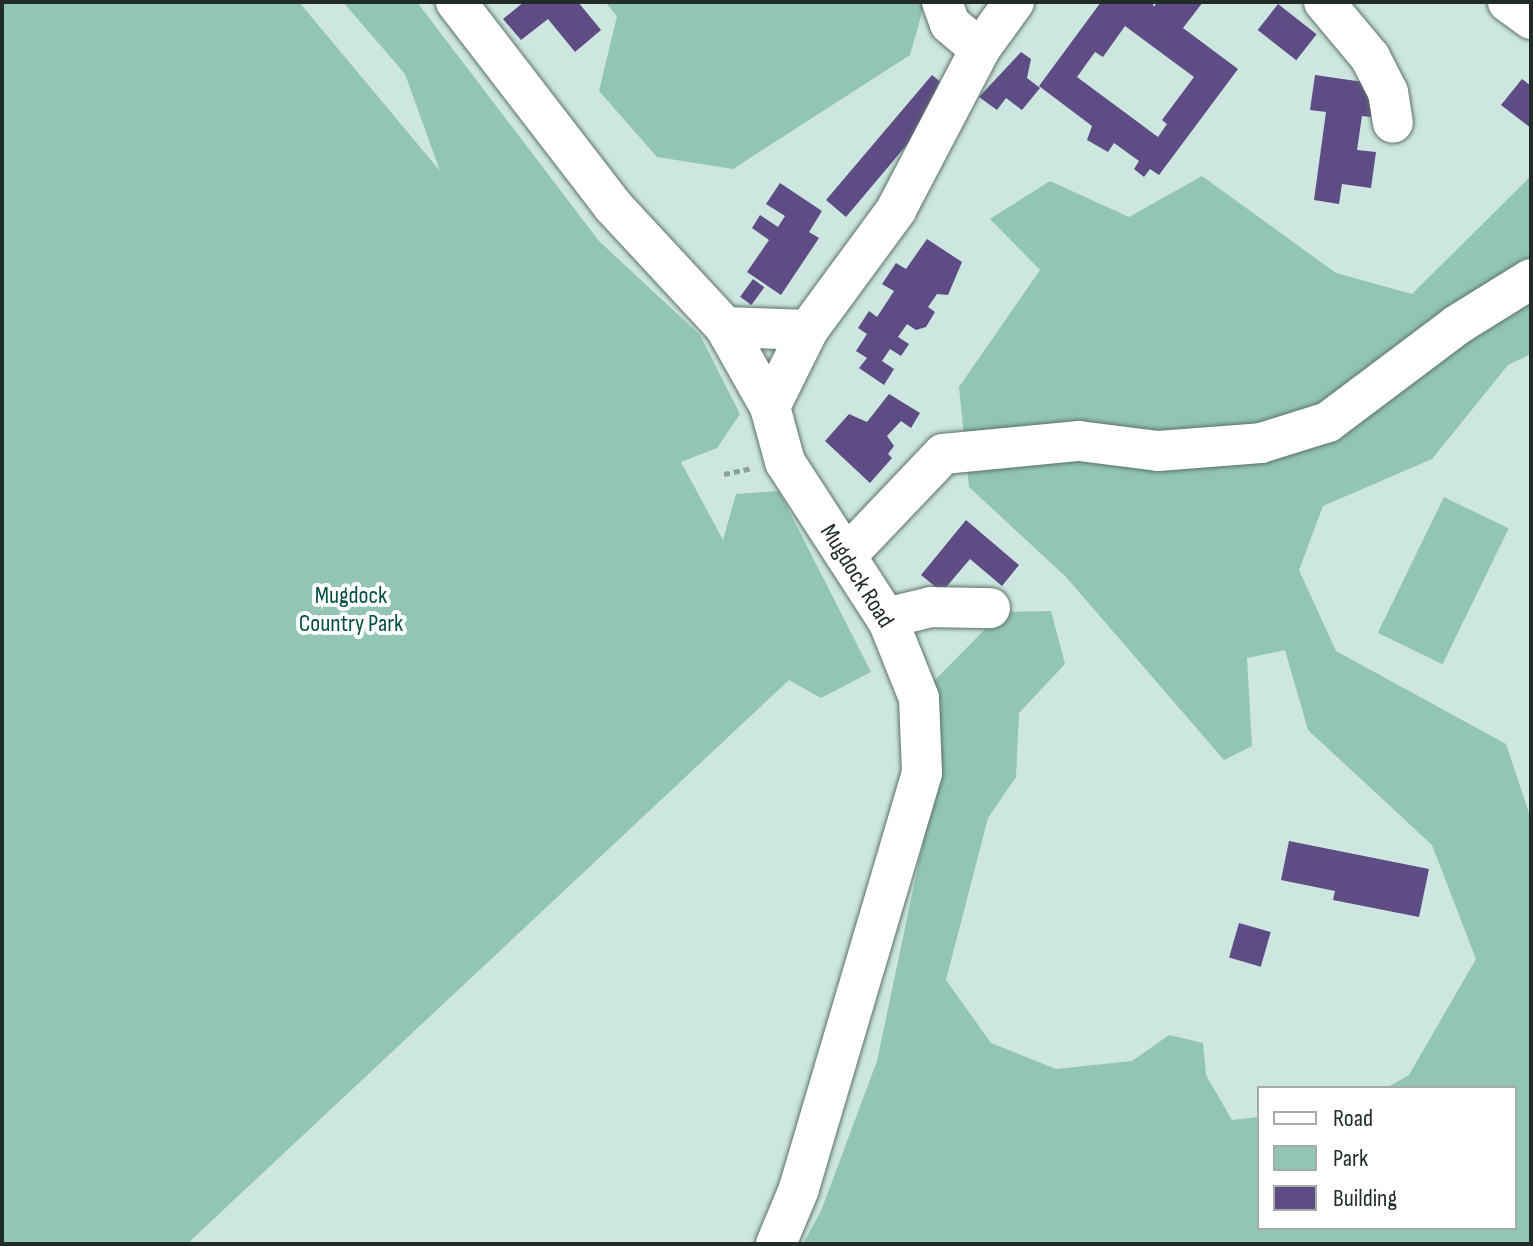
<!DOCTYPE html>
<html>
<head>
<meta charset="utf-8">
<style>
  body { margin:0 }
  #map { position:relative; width:1533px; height:1246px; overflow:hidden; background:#cde6df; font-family:"Sofia Sans Condensed",sans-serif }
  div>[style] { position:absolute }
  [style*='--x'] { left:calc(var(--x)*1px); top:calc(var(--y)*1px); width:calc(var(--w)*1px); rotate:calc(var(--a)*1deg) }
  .green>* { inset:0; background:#93c5b7; transform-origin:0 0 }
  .building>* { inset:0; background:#5e4d84; transform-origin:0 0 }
  .path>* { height:5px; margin-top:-2.5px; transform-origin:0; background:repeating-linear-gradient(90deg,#8da19b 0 6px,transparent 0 10px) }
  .roads { filter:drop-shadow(0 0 2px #5b716b) drop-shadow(0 0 2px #5b716b) }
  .minor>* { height:40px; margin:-20px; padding:0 20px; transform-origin:20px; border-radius:20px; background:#fff }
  span { translate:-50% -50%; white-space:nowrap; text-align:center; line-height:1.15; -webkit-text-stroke:8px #fff; paint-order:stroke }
  .street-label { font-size:24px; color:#212b28 }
  .park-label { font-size:24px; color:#004e40 }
  .frame { position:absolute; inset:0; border:4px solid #212b28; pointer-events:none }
  .legend { position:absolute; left:1257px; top:1086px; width:260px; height:144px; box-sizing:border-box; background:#fff; border:2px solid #a6aaa9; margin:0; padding:10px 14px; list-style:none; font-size:24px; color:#212b28 }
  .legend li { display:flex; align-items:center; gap:16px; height:40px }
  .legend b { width:40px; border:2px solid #a6aaa9 }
</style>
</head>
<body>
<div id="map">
  <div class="green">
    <div style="clip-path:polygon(2px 2px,299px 2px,440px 171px,405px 74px,343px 2px,417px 2px,599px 241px,700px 335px,740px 414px,717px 448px,681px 462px,723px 540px,736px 494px,779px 491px,871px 672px,821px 698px,789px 680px,187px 1244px,2px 1244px)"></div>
    <div style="clip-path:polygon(605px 2px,925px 2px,910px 55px,733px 169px,657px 157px,599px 91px,617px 16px)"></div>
    <div style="clip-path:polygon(1202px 176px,1336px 273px,1412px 294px,1531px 176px,1531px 354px,1508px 365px,1432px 459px,1323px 506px,1299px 570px,1336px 651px,1506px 744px,1531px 819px,1531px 1244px,803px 1244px,821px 1211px,877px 1061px,933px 795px,933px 682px,1002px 612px,1051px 611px,1065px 664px,1019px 713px,1016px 777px,988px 818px,946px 980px,991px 1043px,1056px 1069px,1132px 1061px,1169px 1035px,1203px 1043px,1206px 1075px,1232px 1120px,1259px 1117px,1259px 1228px,1515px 1228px,1515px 1088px,1386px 1088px,1409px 1075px,1476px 959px,1432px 845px,1308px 730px,1285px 650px,1247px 658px,1252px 746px,1224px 760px,1066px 577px,969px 487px,959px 387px,1040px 270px,990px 219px,1050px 181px,1129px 217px)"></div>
    <div style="left:1444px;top:497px;width:72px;height:151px;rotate:26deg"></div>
  </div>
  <div class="building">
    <div style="clip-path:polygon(524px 2px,578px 2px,601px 30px,575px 52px,548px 19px,521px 40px,503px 19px)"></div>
    <div style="clip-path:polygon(evenodd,1101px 2px,1152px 2px,1154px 7px,1157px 2px,1203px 2px,1183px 28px,1238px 69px,1159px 175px,1150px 169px,1144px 177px,1134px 169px,1139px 161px,1114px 143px,1108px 152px,1087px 140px,1092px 126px,1039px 86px,1101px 2px,1125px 26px,1194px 77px,1162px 120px,1167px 124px,1158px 137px,1077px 77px,1095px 52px,1103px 57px,1125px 26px)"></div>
    <div style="left:1278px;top:4px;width:49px;height:33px;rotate:38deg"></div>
    <div style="clip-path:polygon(1021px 52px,1031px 59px,1027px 78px,1040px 88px,1022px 110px,1006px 98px,997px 110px,979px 97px)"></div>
    <div style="clip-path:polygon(932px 75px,944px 85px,926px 122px,846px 217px,826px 200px)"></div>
    <div style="clip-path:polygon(1315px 75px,1384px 85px,1379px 118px,1362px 116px,1357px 150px,1376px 152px,1371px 188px,1342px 184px,1339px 204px,1314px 200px,1326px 112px,1310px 110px)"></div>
    <div style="clip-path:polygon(1522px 79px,1531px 86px,1531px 128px,1501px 105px)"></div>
    <div style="clip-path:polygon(780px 183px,822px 211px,809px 232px,819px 238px,781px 295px,747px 272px,769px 240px,752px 228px,760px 215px,778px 227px,785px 216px,766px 204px)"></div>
    <div style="clip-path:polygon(927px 239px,962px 262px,948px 295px,937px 294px,928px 307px,935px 312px,926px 327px,916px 330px,907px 324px,898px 337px,909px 344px,901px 356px,890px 349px,882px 361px,894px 369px,884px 385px,859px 368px,867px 358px,856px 351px,867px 334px,858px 328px,869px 311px,877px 317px,894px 291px,882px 284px,896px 263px,906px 269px)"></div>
    <div style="left:753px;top:279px;width:14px;height:22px;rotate:36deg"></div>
    <div style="clip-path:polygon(889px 394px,920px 413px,911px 428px,901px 421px,887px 436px,894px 446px,888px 454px,892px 458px,870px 483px,825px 441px,849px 414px,867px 422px)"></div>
    <div style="clip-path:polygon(966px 520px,1019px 565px,1002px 586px,970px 559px,942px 592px,921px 575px)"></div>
    <div style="clip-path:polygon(1289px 841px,1429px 869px,1419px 917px,1333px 900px,1335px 891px,1281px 880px)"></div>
    <div style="left:1239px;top:923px;width:33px;height:36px;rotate:16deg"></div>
  </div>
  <div class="path">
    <div style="--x:724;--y:474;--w:30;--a:-12"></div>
  </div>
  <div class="roads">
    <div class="minor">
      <div style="--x:456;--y:2;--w:257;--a:52.4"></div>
      <div style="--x:613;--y:206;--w:165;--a:47.2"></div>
      <div style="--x:725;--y:327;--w:92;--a:60.6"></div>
      <div style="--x:770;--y:407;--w:57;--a:74.7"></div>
      <div style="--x:785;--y:462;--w:192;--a:57.1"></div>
      <div style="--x:889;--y:623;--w:81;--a:68.2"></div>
      <div style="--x:919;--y:698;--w:75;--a:87.7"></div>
      <div style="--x:922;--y:773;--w:434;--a:106.5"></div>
      <div style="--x:799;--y:1189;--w:60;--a:112.7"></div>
      <div style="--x:942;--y:2;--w:23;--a:70"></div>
      <div style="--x:950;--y:24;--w:39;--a:40"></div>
      <div style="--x:1324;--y:2;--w:72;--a:50.1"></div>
      <div style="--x:1370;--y:57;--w:39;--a:63"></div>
      <div style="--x:1388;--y:92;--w:31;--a:81"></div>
      <div style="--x:1508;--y:2;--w:29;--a:36"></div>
      <div style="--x:725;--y:327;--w:83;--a:2.1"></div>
      <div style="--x:770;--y:407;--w:86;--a:-63.7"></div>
      <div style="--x:808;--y:330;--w:149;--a:-53.7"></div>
      <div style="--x:896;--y:210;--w:182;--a:-62.4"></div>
      <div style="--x:980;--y:49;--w:58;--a:-54.1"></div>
      <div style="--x:846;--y:556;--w:141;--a:-46.4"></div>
      <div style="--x:943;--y:454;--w:137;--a:-5.5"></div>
      <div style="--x:1079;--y:441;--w:80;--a:7.2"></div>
      <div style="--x:1158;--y:451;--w:103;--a:-4.4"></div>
      <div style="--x:1261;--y:443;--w:70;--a:-17.4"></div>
      <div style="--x:1328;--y:422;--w:161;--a:-36.9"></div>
      <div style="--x:1457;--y:325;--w:87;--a:-31.9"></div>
      <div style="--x:886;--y:618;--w:46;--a:-13.7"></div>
      <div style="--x:931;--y:607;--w:59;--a:1"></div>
    </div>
  </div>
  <div class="street-label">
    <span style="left:857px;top:576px;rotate:58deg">Mugdock Road</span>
  </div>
  <div class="park-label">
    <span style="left:351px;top:610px">Mugdock<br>Country Park</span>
  </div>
  <div class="frame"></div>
  <ul class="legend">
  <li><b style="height:10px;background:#fff"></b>Road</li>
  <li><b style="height:22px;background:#93c5b7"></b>Park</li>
  <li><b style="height:22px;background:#5e4d84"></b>Building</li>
  </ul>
</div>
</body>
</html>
